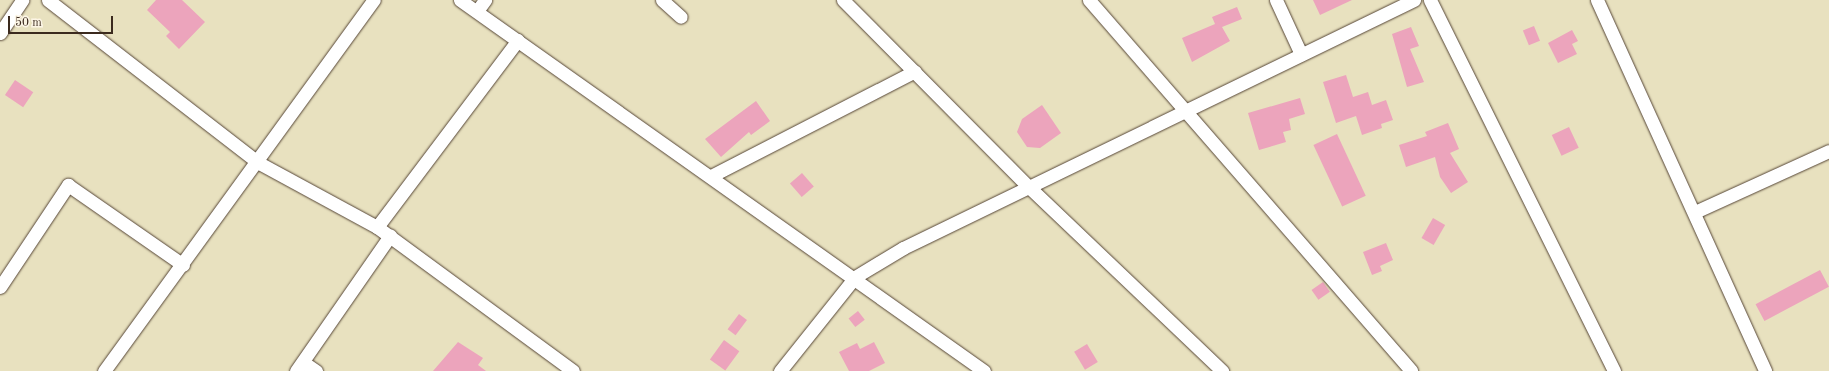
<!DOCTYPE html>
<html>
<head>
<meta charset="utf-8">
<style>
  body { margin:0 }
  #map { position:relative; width:1829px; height:371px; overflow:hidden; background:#e8e1bf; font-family:"Old Standard TT",serif }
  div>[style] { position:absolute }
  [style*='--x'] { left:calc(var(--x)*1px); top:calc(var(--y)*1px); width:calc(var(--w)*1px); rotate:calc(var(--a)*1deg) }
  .building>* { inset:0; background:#eca4bc; transform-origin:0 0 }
  .roads { filter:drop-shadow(0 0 1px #554536) drop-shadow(0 0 1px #554536) }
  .street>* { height:13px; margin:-6.5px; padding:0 6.5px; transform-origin:6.5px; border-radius:6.5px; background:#fff }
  span { translate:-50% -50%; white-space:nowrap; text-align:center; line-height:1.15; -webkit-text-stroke:3.5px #fcf5e5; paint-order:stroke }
  .scale { position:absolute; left:8px; top:16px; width:105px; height:18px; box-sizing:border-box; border:2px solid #3b2a1e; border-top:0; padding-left:5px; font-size:12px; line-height:14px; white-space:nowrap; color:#3b2a1e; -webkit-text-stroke:3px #fcf5e5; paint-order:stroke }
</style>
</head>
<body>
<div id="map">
  <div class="building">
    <div style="clip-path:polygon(156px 0,182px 0,205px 22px,179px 49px,166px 36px,170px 32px,147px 10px)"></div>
    <div style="clip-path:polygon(1313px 0,1352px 0,1320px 15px)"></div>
    <div style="clip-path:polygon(1237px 7px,1242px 19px,1222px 27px,1230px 41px,1192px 62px,1182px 38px,1215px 24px,1212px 17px)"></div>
    <div style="left:1534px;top:26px;width:16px;height:12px;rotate:68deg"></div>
    <div style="clip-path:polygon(1411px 27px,1419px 46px,1410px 49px,1424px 82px,1407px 87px,1392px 34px)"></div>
    <div style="clip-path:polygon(1572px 30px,1578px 41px,1572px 44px,1577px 54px,1558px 63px,1548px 43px)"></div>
    <div style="clip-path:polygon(1346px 75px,1353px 97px,1368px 92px,1372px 105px,1386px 100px,1393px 120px,1381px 124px,1382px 128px,1362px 135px,1356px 116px,1336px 123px,1323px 82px)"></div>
    <div style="left:15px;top:80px;width:22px;height:18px;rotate:34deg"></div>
    <div style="clip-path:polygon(1300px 98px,1305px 114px,1289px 119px,1291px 130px,1283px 132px,1286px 142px,1259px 150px,1248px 113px)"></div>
    <div style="clip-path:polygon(756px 101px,770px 121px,751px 135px,749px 132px,721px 157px,705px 139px)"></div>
    <div style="clip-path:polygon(1042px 105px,1061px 133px,1040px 148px,1027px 147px,1017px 132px,1022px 119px)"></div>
    <div style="clip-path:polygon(1448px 123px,1459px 149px,1450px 153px,1468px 182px,1451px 193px,1440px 177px,1435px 157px,1406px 167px,1399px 145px,1427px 136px,1425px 132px)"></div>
    <div style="left:1569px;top:127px;width:23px;height:19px;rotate:65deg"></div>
    <div style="left:1337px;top:134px;width:68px;height:26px;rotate:65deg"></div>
    <div style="left:802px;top:173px;width:18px;height:16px;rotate:49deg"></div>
    <div style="left:1433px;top:218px;width:14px;height:23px;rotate:30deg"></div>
    <div style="clip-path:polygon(1386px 243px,1393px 260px,1380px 266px,1382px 271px,1372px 275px,1363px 252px)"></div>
    <div style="left:1820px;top:270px;width:19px;height:73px;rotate:62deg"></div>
    <div style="left:1323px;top:282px;width:12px;height:14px;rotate:55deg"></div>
    <div style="left:858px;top:311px;width:11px;height:12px;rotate:52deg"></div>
    <div style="left:739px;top:314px;width:10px;height:19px;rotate:37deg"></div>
    <div style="left:724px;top:340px;width:19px;height:24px;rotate:36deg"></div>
    <div style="clip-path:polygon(458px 342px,483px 358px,478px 365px,486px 371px,433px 371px)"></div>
    <div style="clip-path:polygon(874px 342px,885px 363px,869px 371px,849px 371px,839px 352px,857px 343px,860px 349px)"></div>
    <div style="left:1087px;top:344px;width:21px;height:15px;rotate:59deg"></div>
  </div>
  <div class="roads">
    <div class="street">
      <div style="--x:48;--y:0;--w:267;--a:37.7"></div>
      <div style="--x:259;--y:163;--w:134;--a:28.5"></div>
      <div style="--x:377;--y:227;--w:243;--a:36.3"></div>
      <div style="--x:460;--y:0;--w:642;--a:35.3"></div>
      <div style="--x:662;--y:0;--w:25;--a:42"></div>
      <div style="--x:843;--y:0;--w:264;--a:45.2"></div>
      <div style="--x:1029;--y:187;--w:267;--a:43.6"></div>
      <div style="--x:1089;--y:0;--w:491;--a:49"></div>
      <div style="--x:1276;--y:0;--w:60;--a:65.2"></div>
      <div style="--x:1430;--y:0;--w:414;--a:63.6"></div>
      <div style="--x:1597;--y:0;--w:407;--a:65.6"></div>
      <div style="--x:477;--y:11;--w:14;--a:-54"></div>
      <div style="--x:0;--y:33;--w:40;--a:-56"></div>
      <div style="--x:711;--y:176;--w:229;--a:-27.2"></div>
      <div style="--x:1695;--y:212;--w:147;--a:-24.5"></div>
      <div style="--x:377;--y:227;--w:234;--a:-53"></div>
      <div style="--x:0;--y:287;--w:123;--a:-56.3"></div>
      <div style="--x:68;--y:185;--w:140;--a:34.8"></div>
      <div style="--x:303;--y:362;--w:16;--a:35"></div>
      <div style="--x:104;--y:371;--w:459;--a:-54"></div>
      <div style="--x:296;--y:371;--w:165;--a:-55.2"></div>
      <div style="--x:780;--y:371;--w:120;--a:-51.4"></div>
      <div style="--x:855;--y:277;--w:56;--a:-31.1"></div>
      <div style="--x:903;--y:248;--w:568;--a:-25.89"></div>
    </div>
  </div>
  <div class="scale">50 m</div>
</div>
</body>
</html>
